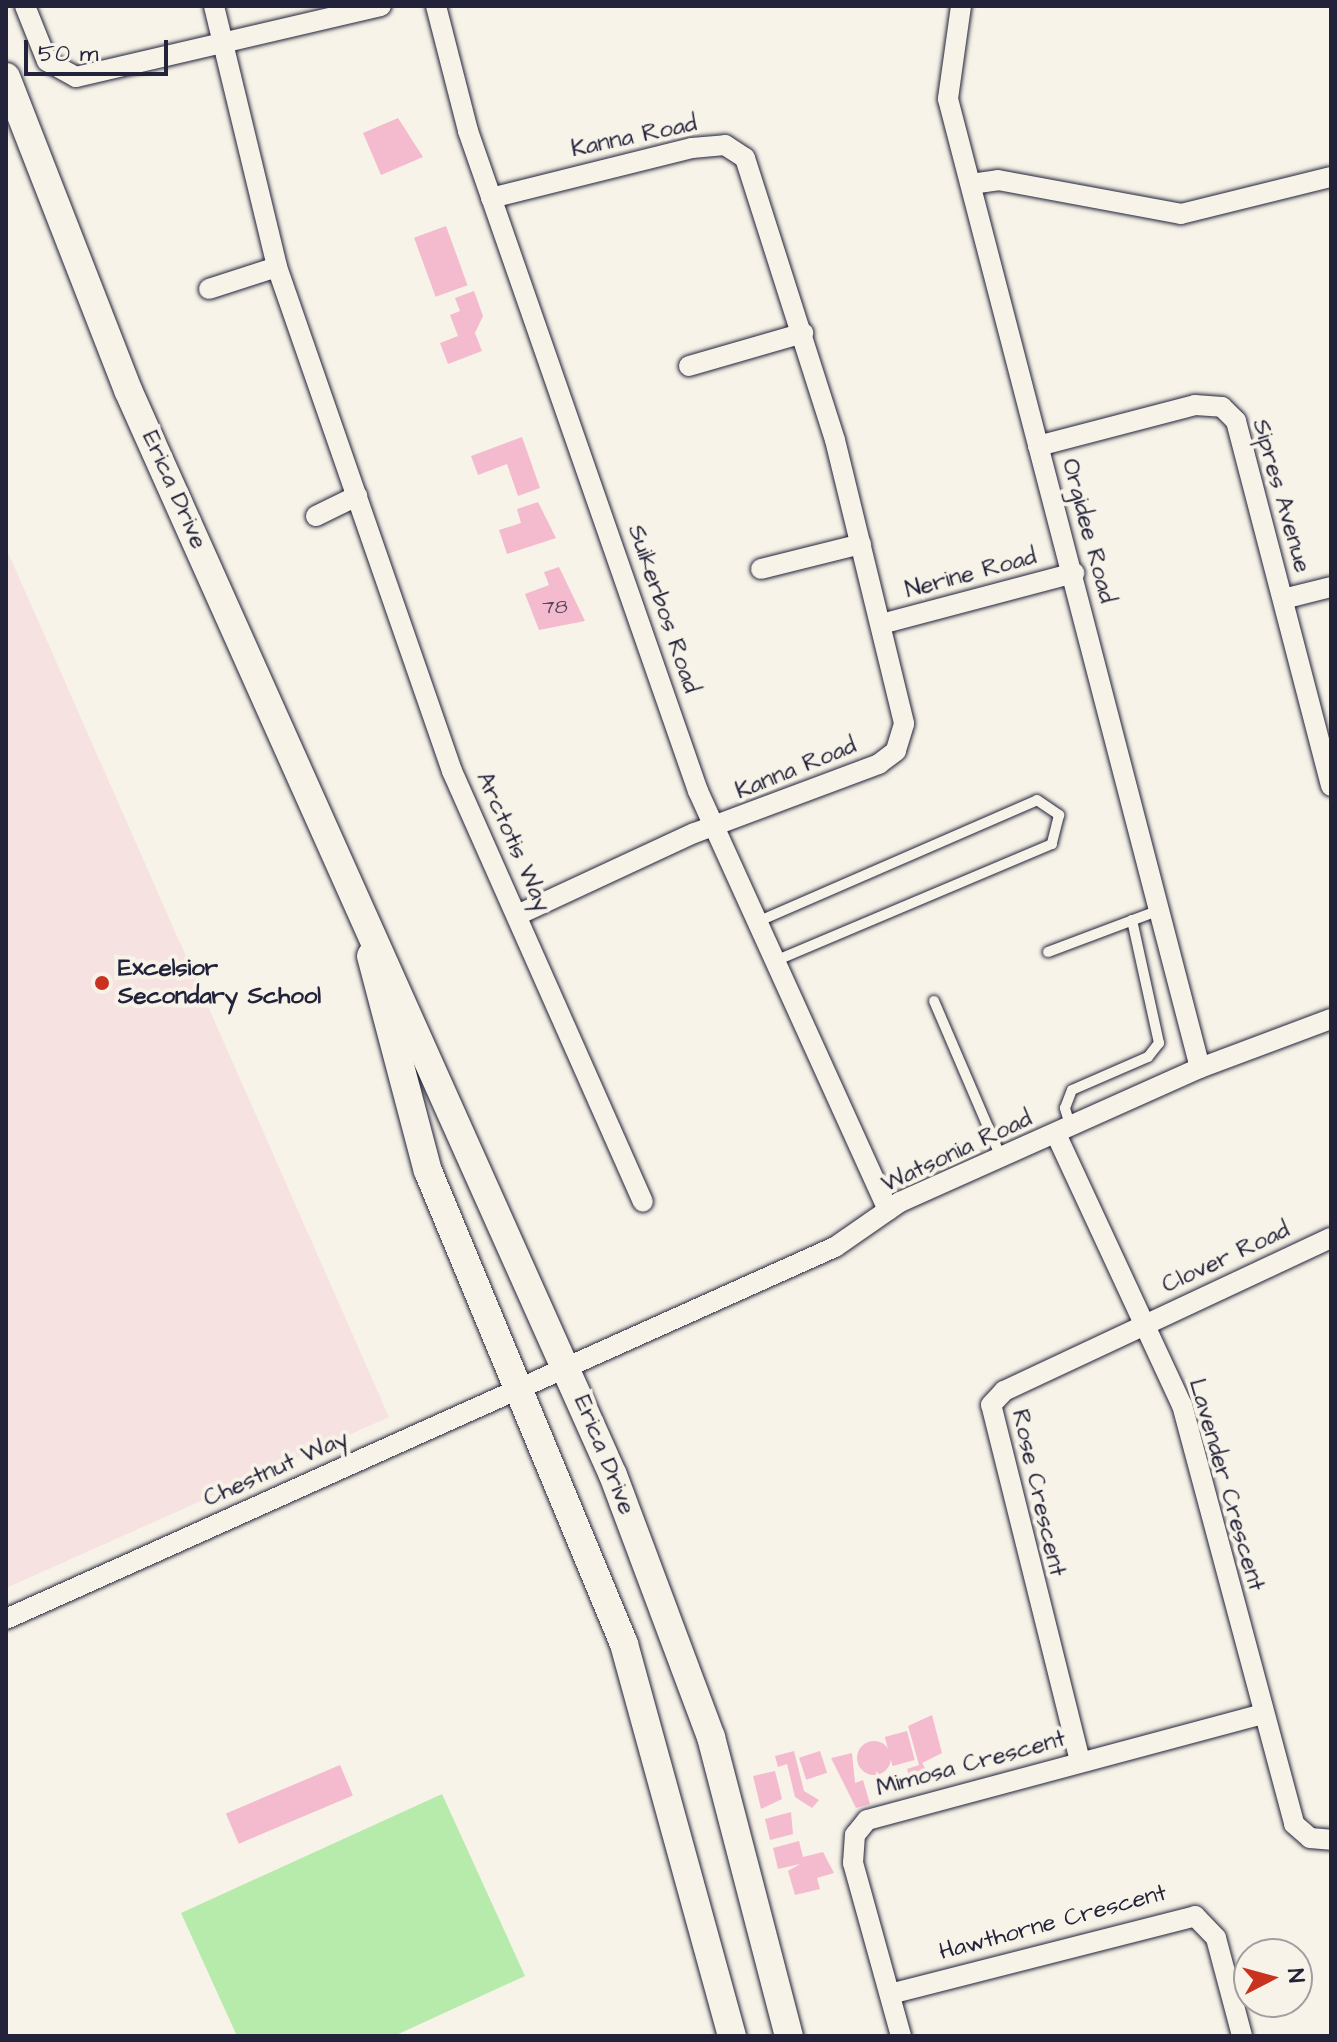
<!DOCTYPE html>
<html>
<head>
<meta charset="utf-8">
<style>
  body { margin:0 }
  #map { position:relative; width:1337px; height:2042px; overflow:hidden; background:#f7f3e8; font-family:"Architects Daughter",sans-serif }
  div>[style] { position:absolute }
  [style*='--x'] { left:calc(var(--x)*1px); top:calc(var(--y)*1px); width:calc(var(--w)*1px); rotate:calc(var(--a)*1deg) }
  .built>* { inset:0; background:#f6e2e0 }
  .green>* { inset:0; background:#b6ebac }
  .building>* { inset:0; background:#f4bbcf; transform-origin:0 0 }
  .round { border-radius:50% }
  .roads { filter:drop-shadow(0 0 2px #22223b) drop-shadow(0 0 2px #22223b) }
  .lane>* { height:10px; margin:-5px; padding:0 5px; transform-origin:5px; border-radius:5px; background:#f7f3e8 }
  .street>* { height:20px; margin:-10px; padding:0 10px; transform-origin:10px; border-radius:10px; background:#f7f3e8 }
  .secondary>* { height:28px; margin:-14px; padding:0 14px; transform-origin:14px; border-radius:14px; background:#f7f3e8 }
  .dots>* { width:22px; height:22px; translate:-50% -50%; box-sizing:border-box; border:4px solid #f7f3e8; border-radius:50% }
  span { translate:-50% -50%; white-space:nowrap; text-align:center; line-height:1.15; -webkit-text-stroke:8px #f7f3e8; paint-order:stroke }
  .number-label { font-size:20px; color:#564860 }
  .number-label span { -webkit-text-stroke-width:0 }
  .street-label { font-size:24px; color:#22223b }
  .poi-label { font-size:24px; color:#22223b; font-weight:700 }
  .left { translate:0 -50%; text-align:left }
  .frame { position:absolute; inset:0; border:8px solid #22223b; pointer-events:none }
  .north { position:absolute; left:1233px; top:1938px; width:80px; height:80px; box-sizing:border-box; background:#f7f3e8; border:2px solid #a29fa3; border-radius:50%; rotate:84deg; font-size:22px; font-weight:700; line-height:32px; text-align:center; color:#22223b }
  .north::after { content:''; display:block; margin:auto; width:28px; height:36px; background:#c8321e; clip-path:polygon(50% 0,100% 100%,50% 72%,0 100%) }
  .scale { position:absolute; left:24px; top:40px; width:144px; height:36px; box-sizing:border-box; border:4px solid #22223b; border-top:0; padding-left:10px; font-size:24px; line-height:28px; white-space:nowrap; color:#22223b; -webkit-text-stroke:6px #f7f3e8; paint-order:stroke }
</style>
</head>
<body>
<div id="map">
  <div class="built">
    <div style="clip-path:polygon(6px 548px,389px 1417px,6px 1588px)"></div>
  </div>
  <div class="green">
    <div style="clip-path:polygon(442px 1794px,525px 1976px,394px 2036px,237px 2036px,181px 1913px)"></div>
  </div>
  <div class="building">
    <div style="clip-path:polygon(398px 118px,423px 157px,381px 175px,363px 133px)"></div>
    <div style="left:446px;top:226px;width:63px;height:34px;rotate:70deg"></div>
    <div style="clip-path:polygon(474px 291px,483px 316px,475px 333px,482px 351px,448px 364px,440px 343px,458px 336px,450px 315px,460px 311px,455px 298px)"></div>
    <div style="clip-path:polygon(522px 437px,540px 488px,518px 496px,507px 464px,478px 475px,471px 456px)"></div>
    <div style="clip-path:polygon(538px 502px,556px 538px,507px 554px,499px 530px,521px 523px,517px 509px)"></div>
    <div style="clip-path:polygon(559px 567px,585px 621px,539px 630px,525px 594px,549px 585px,544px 572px)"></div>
    <div style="clip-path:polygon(932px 1715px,942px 1753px,922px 1763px,932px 1778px,911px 1784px,907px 1769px,919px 1765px,908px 1726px)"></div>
    <div style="left:907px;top:1731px;width:30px;height:23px;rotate:75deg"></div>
    <div class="round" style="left:857px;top:1741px;width:34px;height:34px"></div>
    <div style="clip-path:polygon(794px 1751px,804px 1791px,819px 1800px,812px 1808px,795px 1797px,787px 1764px,778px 1767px,775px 1756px)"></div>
    <div style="left:820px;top:1751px;width:23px;height:22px;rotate:72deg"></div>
    <div style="clip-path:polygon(852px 1753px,855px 1783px,863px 1780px,870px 1804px,856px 1808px,831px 1758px)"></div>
    <div style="left:340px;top:1765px;width:33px;height:124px;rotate:67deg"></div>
    <div style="clip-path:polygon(775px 1771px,782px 1799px,761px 1809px,753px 1776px)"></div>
    <div style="clip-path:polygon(791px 1812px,793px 1834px,770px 1840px,765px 1819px)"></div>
    <div style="clip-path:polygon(799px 1841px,803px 1857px,823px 1852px,834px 1873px,817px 1878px,820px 1889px,795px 1895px,788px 1871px,800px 1864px,778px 1869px,773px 1848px)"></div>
  </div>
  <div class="roads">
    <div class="lane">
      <div style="--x:757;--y:922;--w:305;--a:-23.5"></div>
      <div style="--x:1037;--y:800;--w:27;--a:34"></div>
      <div style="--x:1059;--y:815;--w:30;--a:104"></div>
      <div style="--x:1052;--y:844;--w:303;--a:157.1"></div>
      <div style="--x:1048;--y:952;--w:120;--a:-20.6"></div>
      <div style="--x:934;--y:1001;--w:170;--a:66.8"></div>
      <div style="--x:1071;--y:1128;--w:21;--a:-107"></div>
      <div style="--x:1065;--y:1108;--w:19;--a:-69"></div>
      <div style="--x:1072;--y:1090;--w:83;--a:-23.5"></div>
      <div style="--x:1148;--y:1057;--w:18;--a:-52"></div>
      <div style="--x:1159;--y:1043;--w:126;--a:-102.4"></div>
    </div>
    <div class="street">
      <div style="--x:25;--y:6;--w:59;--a:68.2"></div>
      <div style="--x:47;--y:61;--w:33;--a:29"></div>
      <div style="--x:76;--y:77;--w:313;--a:-13.1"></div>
      <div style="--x:214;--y:6;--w:268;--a:76.4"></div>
      <div style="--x:277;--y:267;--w:534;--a:70.85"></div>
      <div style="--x:452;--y:771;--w:471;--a:66.1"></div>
      <div style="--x:436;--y:6;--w:129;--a:75.6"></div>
      <div style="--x:468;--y:131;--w:699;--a:70.79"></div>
      <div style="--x:698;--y:791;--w:460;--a:65.6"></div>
      <div style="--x:961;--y:6;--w:94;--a:98"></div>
      <div style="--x:948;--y:99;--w:1001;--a:75.42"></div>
      <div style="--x:971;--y:184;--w:27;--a:-8"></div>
      <div style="--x:998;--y:180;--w:186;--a:10.5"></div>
      <div style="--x:1181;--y:214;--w:154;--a:-13.9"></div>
      <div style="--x:491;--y:198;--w:207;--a:-14"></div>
      <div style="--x:692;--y:148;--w:33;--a:-5"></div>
      <div style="--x:725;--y:145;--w:24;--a:33"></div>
      <div style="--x:745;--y:158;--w:296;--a:72.3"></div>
      <div style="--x:835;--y:440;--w:292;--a:76.3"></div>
      <div style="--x:904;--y:724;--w:28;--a:107"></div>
      <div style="--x:896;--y:751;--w:21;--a:143"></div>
      <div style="--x:879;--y:764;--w:197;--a:159.5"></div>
      <div style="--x:694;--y:833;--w:195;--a:155.1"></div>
      <div style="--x:209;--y:289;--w:71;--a:-17.9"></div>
      <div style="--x:689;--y:366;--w:119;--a:-16.1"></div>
      <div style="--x:1038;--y:446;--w:162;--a:-14.6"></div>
      <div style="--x:1195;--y:405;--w:27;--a:4"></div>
      <div style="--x:1222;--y:407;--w:20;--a:45"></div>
      <div style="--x:1236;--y:421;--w:377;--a:75.4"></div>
      <div style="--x:316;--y:516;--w:46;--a:-26"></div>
      <div style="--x:761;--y:569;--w:103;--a:-14"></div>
      <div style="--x:1283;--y:599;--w:49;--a:-14"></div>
      <div style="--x:881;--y:624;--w:200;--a:-14.8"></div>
      <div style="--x:1056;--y:1134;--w:299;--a:65.1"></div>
      <div style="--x:1182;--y:1405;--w:434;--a:75"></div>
      <div style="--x:1294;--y:1824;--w:21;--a:41"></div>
      <div style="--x:1310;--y:1838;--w:21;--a:5"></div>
      <div style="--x:6;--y:1619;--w:909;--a:-24.17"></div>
      <div style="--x:835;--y:1247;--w:79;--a:-34.7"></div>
      <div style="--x:900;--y:1202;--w:329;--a:-24.1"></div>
      <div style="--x:1200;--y:1068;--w:140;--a:-20.5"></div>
      <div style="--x:1080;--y:1761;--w:367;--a:-104"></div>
      <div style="--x:991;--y:1405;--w:19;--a:-47"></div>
      <div style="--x:1004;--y:1391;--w:361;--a:-25.1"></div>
      <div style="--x:890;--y:1994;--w:315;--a:-14.3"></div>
      <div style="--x:1195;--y:1916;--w:30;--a:46"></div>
      <div style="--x:1216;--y:1938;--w:101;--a:75.1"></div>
      <div style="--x:901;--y:2036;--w:180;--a:-105.5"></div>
      <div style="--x:853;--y:1863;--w:28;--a:-86"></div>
      <div style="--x:855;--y:1835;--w:19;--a:-51"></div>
      <div style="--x:867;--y:1820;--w:410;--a:-15"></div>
    </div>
    <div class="secondary">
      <div style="--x:6;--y:77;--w:336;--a:68.7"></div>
      <div style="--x:128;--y:390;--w:1188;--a:65.92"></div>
      <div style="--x:613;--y:1475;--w:280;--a:69.5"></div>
      <div style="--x:711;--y:1737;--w:309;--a:75.4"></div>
      <div style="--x:371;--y:956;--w:222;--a:75.2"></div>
      <div style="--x:428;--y:1171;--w:512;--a:67.49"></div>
      <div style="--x:624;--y:1644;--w:407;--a:74.6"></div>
    </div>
  </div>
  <div class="dots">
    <div style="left:102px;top:983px;background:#c8321e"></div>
  </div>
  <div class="number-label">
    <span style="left:555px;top:607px">78</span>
  </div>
  <div class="street-label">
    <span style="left:634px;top:137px;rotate:-12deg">Kanna Road</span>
    <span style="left:174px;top:490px;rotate:66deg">Erica Drive</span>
    <span style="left:1281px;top:496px;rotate:74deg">Sipres Avenue</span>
    <span style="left:1088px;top:531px;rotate:75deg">Orgidee Road</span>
    <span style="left:971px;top:574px;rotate:-15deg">Nerine Road</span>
    <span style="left:663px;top:609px;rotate:71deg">Suikerbos Road</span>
    <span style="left:796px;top:769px;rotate:-22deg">Kanna Road</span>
    <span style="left:513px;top:842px;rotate:66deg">Arctotis Way</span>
    <span style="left:957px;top:1152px;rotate:-25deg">Watsonia Road</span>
    <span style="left:1226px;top:1258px;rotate:-25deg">Clover Road</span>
    <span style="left:604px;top:1455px;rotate:68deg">Erica Drive</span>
    <span style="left:276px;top:1469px;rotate:-24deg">Chestnut Way</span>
    <span style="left:1226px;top:1485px;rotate:74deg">Lavender Crescent</span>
    <span style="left:1038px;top:1493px;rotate:77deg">Rose Crescent</span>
    <span style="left:971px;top:1764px;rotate:-15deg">Mimosa Crescent</span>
    <span style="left:1053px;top:1923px;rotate:-15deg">Hawthorne Crescent</span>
  </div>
  <div class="poi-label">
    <span class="left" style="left:118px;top:983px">Excelsior<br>Secondary School</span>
  </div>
  <div class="frame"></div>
  <div class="north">N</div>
  <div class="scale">50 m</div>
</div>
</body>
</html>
